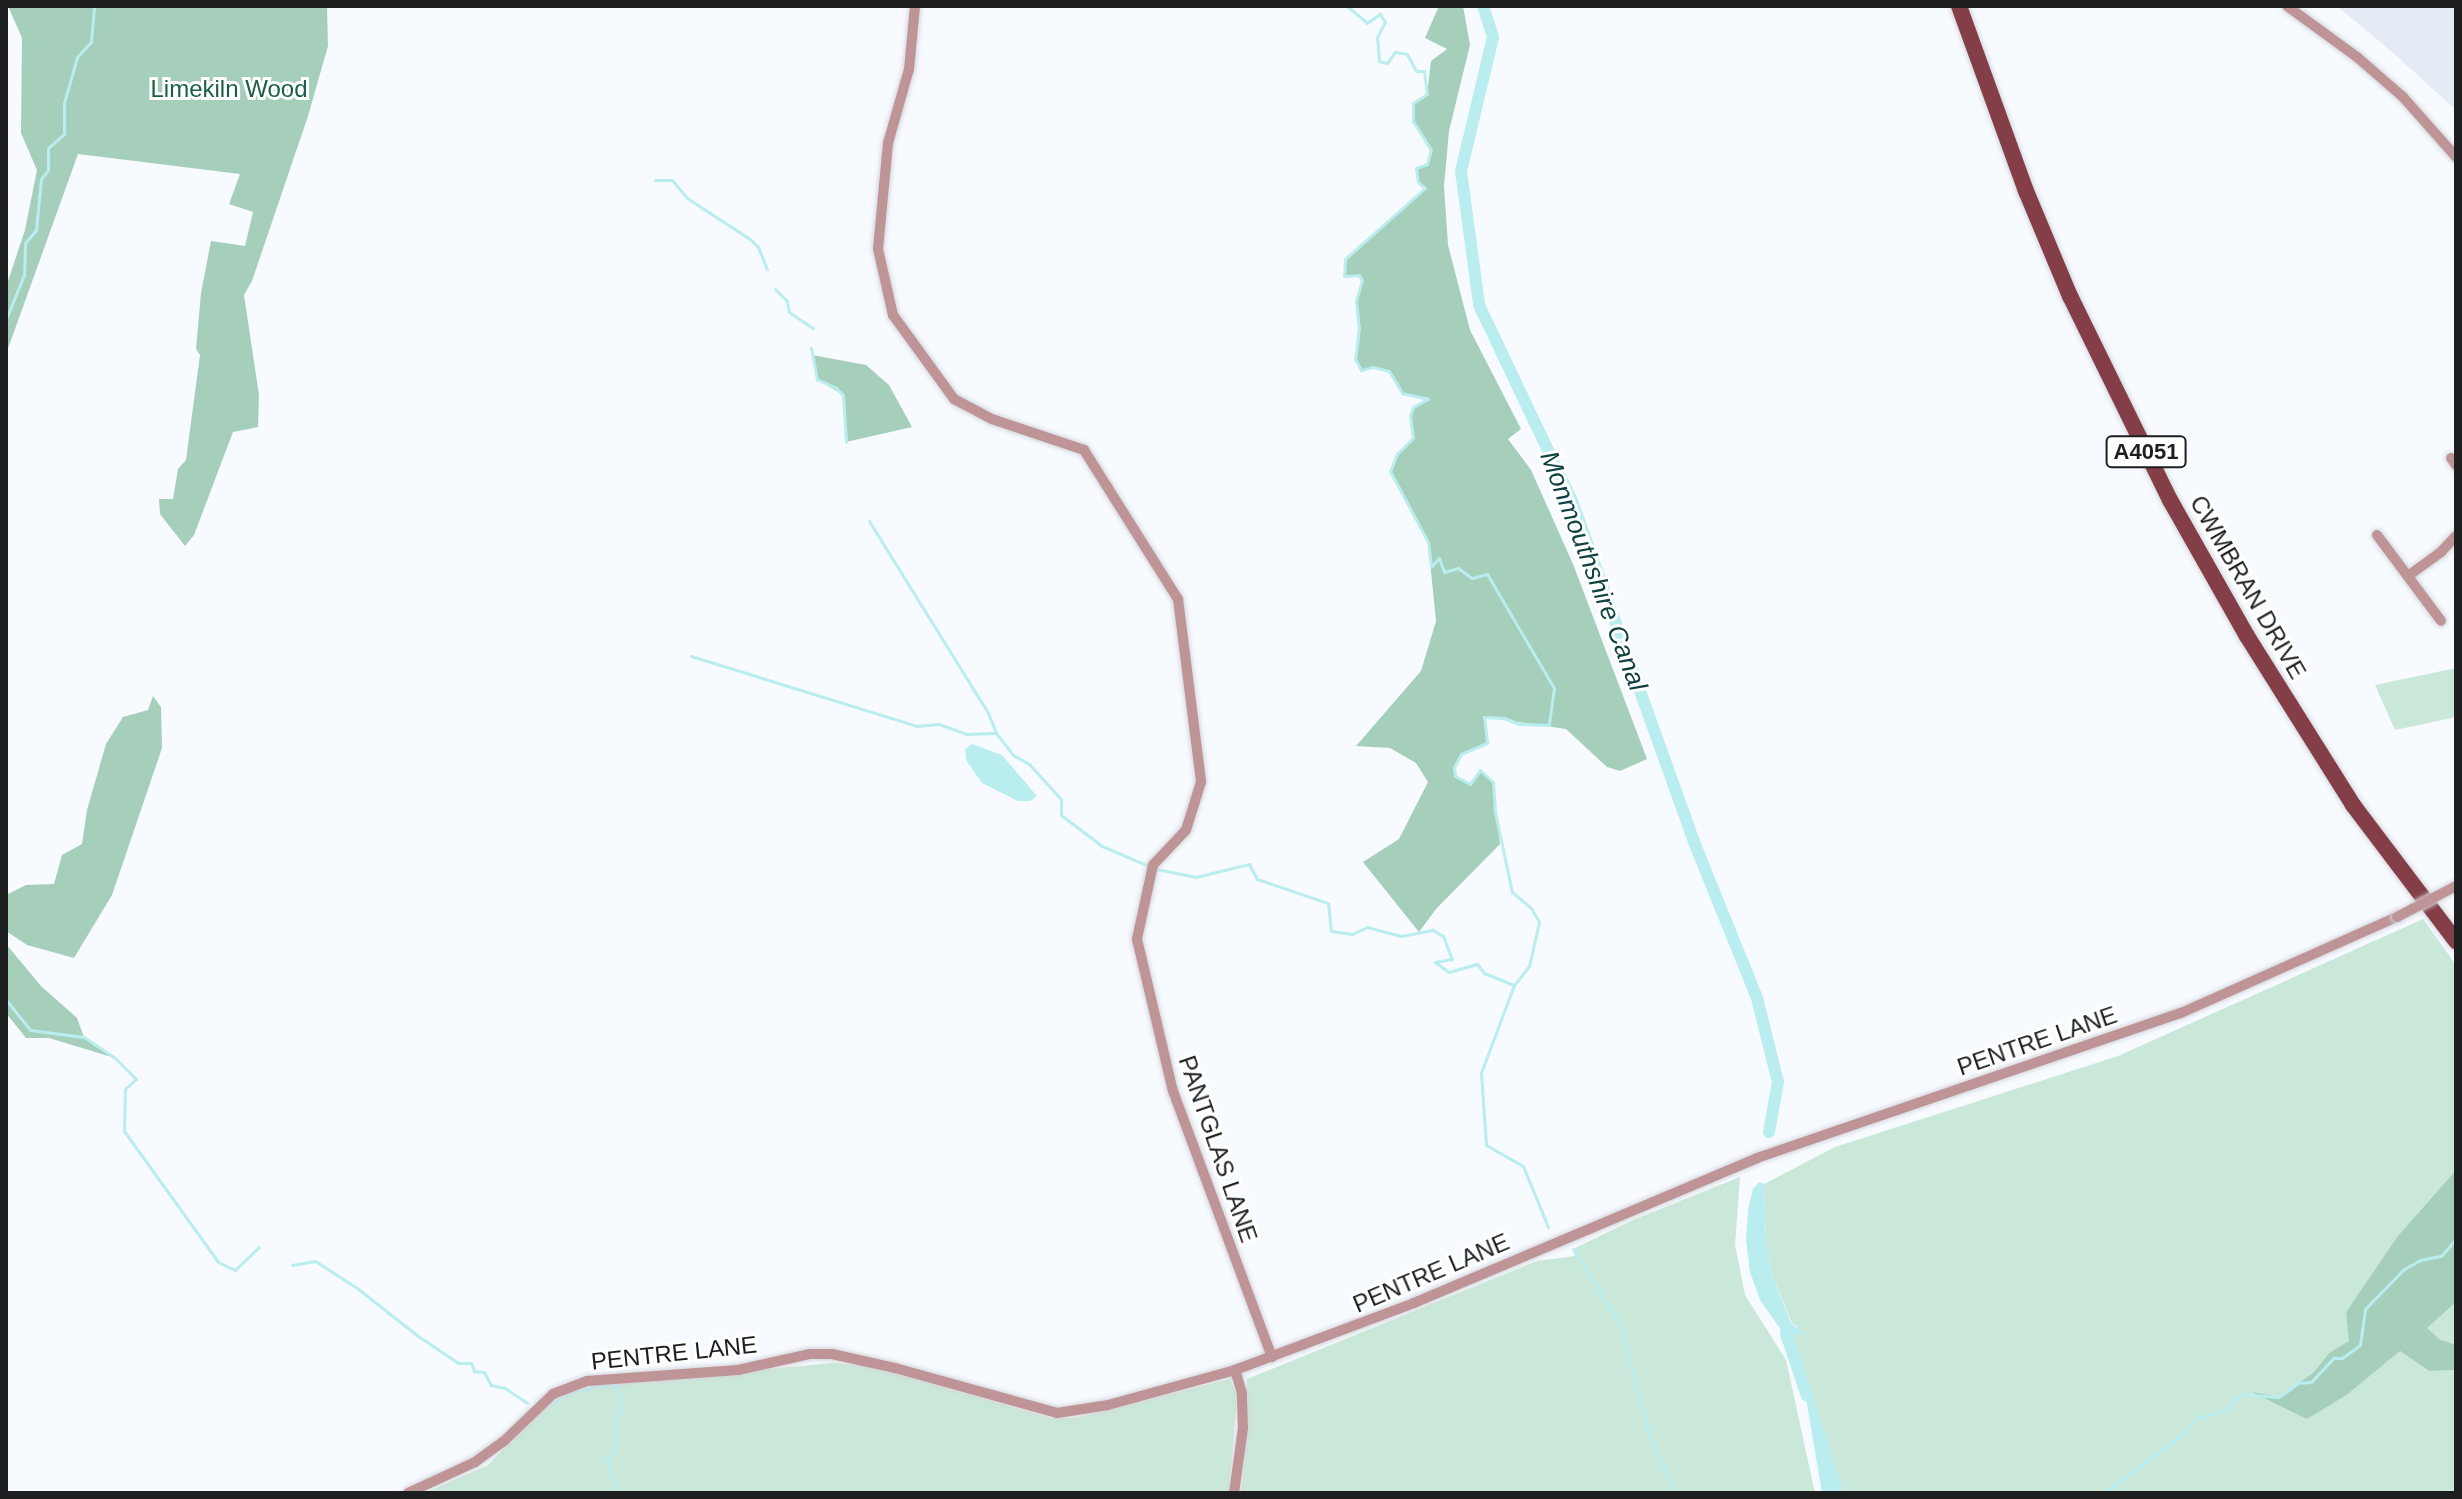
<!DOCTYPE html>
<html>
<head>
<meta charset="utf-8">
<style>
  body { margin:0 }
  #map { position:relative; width:2462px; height:1499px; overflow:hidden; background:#f7faff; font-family:Arial,sans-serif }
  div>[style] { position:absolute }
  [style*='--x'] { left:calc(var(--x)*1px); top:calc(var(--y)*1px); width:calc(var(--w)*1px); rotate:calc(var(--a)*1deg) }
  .built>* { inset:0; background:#e5ebf4 }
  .green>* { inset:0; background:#cae8d9 }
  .forest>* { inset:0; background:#a5cfba }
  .water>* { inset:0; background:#b9edf0 }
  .stream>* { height:3px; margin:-1.5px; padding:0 1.5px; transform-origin:1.5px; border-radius:1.5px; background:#b9edf0 }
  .canal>* { height:12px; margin:-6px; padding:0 6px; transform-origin:6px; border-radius:6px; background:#b9edf0 }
  .roads { filter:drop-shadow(0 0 2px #d4d7db) drop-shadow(0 0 2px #d4d7db) }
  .minor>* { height:10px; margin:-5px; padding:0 5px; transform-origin:5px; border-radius:5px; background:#be9497 }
  .primary>* { height:16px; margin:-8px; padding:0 8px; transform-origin:8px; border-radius:8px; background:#843e48 }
  .bridges { filter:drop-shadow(0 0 2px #d4d7db) drop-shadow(0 0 2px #d4d7db) }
  .minor-bridge>* { height:10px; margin:-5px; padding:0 5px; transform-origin:5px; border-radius:5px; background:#be9497 }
  span { translate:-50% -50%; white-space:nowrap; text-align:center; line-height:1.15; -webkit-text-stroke:6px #fff; paint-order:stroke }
  .shield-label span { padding:2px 6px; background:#fff; border:2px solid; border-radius:6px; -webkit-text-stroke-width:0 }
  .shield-label { font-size:22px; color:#1d1e20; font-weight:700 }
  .park-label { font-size:24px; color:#1a6046 }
  .street-label { font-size:24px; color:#1d1e20 }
  .water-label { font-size:26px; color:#114043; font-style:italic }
  .frame { position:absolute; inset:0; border:8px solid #1d1e20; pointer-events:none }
</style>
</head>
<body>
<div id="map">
  <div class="built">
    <div style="clip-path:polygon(2337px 6px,2456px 6px,2456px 110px,2391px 51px)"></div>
  </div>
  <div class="green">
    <div style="clip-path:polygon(2456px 668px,2456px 717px,2395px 730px,2375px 685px)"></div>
    <div style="clip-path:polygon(2423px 919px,2456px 965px,2456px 1170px,2397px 1237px,2346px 1312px,2350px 1341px,2329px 1353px,2313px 1373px,2279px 1397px,2256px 1393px,2307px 1418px,2348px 1394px,2400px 1351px,2429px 1371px,2456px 1370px,2456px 1493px,1844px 1493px,1793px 1347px,1793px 1333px,1798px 1327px,1792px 1323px,1772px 1274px,1766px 1242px,1764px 1184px,1835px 1147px,2118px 1056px)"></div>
    <div style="clip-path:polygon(1740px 1177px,1735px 1245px,1745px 1295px,1786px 1360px,1815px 1493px,1241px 1493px,1247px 1434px,1247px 1379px,1537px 1261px,1575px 1256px,1573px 1249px,1633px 1220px)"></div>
    <div style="clip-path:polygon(2456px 1302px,2456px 1345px,2439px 1339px,2426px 1328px)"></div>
    <div style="clip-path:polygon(832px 1363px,869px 1366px,1051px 1418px,1075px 1418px,1230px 1379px,1237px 1395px,1229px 1493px,425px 1493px,488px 1465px,544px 1408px,567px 1395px,595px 1386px)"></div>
  </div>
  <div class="forest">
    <div style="clip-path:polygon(8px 6px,327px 6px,328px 46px,308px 116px,252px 281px,244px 295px,259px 395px,258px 427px,233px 432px,194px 535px,185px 546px,160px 514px,159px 499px,173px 499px,178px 469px,186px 460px,200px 355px,196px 349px,201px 293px,211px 241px,245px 246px,253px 212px,229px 204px,240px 174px,78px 154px,6px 354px,6px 287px,25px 230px,37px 170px,21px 133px,22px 38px)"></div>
    <div style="clip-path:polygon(1439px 6px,1463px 6px,1470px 45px,1449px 131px,1444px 186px,1448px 245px,1470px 330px,1521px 429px,1508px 439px,1531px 470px,1573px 564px,1647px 759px,1620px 771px,1607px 767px,1566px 729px,1484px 717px,1487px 743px,1461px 754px,1454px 767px,1455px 776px,1470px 783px,1480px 770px,1493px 782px,1500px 844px,1436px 909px,1419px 932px,1363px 862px,1399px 839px,1428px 782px,1416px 763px,1390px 748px,1356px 746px,1421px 671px,1436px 621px,1428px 542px,1390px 471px,1397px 454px,1413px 438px,1410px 416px,1413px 407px,1427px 399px,1402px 393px,1389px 371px,1373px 367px,1361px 370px,1355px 359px,1359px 328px,1356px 301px,1362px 280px,1359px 275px,1344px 276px,1345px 259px,1425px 188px,1418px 182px,1416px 168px,1427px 164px,1430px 150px,1413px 121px,1413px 103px,1427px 94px,1431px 61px,1447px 49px,1425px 38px)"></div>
    <div style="clip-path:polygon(812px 355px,866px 365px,889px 385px,912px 427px,846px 442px,843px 395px,817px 379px)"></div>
    <div style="clip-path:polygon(153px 696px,161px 707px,162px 748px,112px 895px,74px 958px,27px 945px,6px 931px,6px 895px,26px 885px,54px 884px,62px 855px,82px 844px,87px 810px,106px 744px,123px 717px,148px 710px)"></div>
    <div style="clip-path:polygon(6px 944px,41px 986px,77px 1018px,84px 1037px,115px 1058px,49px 1038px,26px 1038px,6px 1013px)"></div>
    <div style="clip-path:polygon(2456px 1170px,2456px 1302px,2427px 1328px,2439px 1339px,2456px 1345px,2456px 1370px,2429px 1371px,2400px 1351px,2348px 1394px,2307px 1419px,2252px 1392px,2279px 1397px,2313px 1373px,2329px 1353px,2349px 1341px,2346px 1312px,2397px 1237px)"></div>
  </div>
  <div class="water">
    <div style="clip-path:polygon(972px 744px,1002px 755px,1037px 796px,1030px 801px,1018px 801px,982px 783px,966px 760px,965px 749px)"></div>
    <div style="clip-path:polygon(1759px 1182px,1764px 1184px,1766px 1242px,1772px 1274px,1791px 1323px,1802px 1331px,1802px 1336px,1793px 1333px,1793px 1347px,1760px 1300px,1750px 1272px,1746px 1240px,1748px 1210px,1753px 1189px)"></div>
    <div style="clip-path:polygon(1803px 1381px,1815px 1403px,1844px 1493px,1822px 1493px)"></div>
  </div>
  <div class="stream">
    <div style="--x:1347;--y:6;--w:26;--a:40"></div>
    <div style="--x:1367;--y:23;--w:16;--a:-35"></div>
    <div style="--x:1380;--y:14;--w:9;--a:58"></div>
    <div style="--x:1385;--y:22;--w:17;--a:118"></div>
    <div style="--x:1377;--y:37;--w:24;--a:85"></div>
    <div style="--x:1379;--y:61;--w:8;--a:14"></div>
    <div style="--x:1387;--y:63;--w:14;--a:-54"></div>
    <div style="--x:1395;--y:52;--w:12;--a:9"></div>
    <div style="--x:1407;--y:54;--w:19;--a:62"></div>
    <div style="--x:1416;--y:71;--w:8;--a:0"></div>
    <div style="--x:1424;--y:71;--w:23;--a:83"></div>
    <div style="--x:1427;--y:94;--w:17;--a:147"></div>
    <div style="--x:1413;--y:103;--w:18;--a:90"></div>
    <div style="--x:1413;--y:121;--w:34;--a:58"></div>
    <div style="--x:1431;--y:150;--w:15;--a:106"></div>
    <div style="--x:1427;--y:164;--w:12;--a:160"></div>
    <div style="--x:1416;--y:168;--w:14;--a:82"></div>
    <div style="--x:1418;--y:182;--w:9;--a:41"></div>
    <div style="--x:1425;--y:188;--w:107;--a:138.4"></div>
    <div style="--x:1345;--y:259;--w:17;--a:93"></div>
    <div style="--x:1344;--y:276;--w:15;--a:-4"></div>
    <div style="--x:1359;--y:275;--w:6;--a:59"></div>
    <div style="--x:1362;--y:280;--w:22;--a:106"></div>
    <div style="--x:1356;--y:301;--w:27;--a:84"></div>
    <div style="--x:1359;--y:328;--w:31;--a:97"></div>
    <div style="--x:1355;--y:359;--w:13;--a:61"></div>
    <div style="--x:1361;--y:370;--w:12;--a:-14"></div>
    <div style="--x:1373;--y:367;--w:16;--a:14"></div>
    <div style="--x:1389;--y:371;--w:26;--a:59"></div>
    <div style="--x:1402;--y:393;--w:27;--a:13"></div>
    <div style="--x:1428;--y:399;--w:17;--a:152"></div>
    <div style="--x:1413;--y:407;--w:9;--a:108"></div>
    <div style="--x:1410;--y:416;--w:22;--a:82"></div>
    <div style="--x:1413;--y:438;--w:23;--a:135"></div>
    <div style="--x:1397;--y:454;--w:18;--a:112"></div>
    <div style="--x:1390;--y:471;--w:81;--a:61.8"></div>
    <div style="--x:1428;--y:542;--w:25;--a:83"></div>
    <div style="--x:1431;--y:567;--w:12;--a:-48"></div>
    <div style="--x:1439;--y:558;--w:15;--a:70"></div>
    <div style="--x:1444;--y:572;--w:15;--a:-16"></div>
    <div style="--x:1458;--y:568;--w:17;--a:36"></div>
    <div style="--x:1472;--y:578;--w:16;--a:-15"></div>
    <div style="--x:1487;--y:574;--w:132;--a:59.6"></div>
    <div style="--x:1554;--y:688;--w:37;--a:98"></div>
    <div style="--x:1549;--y:725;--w:30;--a:-178"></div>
    <div style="--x:1519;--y:724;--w:16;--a:-158"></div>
    <div style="--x:1504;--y:718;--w:20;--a:-177"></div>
    <div style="--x:1484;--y:717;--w:26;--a:83"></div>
    <div style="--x:1487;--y:743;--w:28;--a:157"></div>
    <div style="--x:1461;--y:754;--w:15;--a:118"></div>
    <div style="--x:1454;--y:767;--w:9;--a:84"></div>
    <div style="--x:1455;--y:776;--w:17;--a:28"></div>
    <div style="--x:1470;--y:784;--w:17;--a:-54"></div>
    <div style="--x:1480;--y:770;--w:18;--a:43"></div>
    <div style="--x:1493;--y:782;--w:30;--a:86"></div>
    <div style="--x:1495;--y:812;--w:82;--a:78"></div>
    <div style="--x:1512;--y:892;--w:25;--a:40"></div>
    <div style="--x:1531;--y:908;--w:16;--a:60"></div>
    <div style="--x:1539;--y:922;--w:45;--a:102.8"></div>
    <div style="--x:1529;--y:966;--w:24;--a:128"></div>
    <div style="--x:655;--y:180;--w:17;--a:0"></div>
    <div style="--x:672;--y:180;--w:23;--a:50"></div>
    <div style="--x:687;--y:198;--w:75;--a:33.1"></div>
    <div style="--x:750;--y:239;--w:11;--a:45"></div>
    <div style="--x:758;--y:247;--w:24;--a:68"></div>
    <div style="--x:775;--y:289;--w:17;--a:45"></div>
    <div style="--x:787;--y:301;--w:11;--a:80"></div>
    <div style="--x:789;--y:312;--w:29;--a:34"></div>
    <div style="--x:6;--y:319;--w:48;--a:-67.8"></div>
    <div style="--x:24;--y:275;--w:32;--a:-88"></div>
    <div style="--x:25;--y:243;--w:17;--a:-50"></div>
    <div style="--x:36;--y:230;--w:51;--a:-84.4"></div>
    <div style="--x:41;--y:179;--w:11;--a:-52"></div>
    <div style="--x:48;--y:170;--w:22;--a:-90"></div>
    <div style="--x:48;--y:148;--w:21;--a:-41"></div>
    <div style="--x:64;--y:134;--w:31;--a:-90"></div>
    <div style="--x:64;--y:103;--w:48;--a:-74.2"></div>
    <div style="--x:77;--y:57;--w:21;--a:-47"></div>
    <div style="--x:91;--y:42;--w:36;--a:-85"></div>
    <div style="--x:811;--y:348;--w:32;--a:79"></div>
    <div style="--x:817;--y:379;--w:21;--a:25"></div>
    <div style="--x:836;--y:388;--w:10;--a:45"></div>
    <div style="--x:843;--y:395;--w:47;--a:86.3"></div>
    <div style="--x:869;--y:521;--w:226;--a:58.2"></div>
    <div style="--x:988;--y:713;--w:22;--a:68"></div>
    <div style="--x:996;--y:733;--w:28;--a:52"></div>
    <div style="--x:1013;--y:755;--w:18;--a:29"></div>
    <div style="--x:1029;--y:764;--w:47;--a:47.6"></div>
    <div style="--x:1061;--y:799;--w:16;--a:90"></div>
    <div style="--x:1061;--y:815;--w:51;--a:37.1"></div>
    <div style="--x:1102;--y:846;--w:51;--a:23.1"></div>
    <div style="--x:691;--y:656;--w:237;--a:17.2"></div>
    <div style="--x:917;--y:726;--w:22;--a:-5"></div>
    <div style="--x:939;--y:724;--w:29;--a:20"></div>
    <div style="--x:966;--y:734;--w:28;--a:-2"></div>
    <div style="--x:1156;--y:869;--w:41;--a:11.3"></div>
    <div style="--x:1196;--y:877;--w:55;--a:-13.8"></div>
    <div style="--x:1249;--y:864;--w:17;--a:62"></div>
    <div style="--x:1257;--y:879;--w:75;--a:18.7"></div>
    <div style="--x:1328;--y:903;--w:28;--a:84"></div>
    <div style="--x:1331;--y:931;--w:21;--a:8"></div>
    <div style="--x:1352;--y:934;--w:17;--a:-25"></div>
    <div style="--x:1367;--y:927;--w:35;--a:15"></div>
    <div style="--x:1401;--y:936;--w:33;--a:-11"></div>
    <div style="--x:1433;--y:930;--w:12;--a:31"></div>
    <div style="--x:1443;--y:936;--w:25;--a:69"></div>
    <div style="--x:1452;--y:959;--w:17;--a:170"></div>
    <div style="--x:1435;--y:962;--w:17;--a:36"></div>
    <div style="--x:1449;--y:972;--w:29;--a:-16"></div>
    <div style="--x:1477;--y:964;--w:11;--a:52"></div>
    <div style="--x:1484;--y:973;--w:32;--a:22"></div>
    <div style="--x:1514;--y:985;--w:94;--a:110.6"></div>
    <div style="--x:1481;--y:1073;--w:72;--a:86"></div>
    <div style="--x:1486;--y:1145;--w:43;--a:29.6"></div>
    <div style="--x:1523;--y:1166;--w:66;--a:67.7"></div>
    <div style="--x:6;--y:1000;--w:38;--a:51"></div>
    <div style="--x:30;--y:1030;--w:54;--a:7.4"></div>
    <div style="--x:84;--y:1037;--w:37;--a:34"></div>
    <div style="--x:115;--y:1058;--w:30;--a:45"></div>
    <div style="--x:136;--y:1079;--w:15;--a:138"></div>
    <div style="--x:125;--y:1089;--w:42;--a:91.4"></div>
    <div style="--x:124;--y:1131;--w:161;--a:54.3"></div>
    <div style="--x:218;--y:1262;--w:19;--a:25"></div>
    <div style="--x:235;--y:1270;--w:33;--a:-44"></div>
    <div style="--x:1573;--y:1249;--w:89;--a:57.9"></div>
    <div style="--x:1620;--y:1324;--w:111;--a:75.3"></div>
    <div style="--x:1648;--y:1431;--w:68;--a:66.5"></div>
    <div style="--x:292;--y:1265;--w:23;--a:-10"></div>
    <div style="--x:315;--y:1261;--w:50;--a:32.7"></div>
    <div style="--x:357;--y:1288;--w:78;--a:38.2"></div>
    <div style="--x:418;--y:1336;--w:48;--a:34"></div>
    <div style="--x:458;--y:1363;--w:13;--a:0"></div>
    <div style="--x:471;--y:1363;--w:9;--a:69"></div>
    <div style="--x:474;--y:1371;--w:10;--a:6"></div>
    <div style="--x:484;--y:1372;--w:15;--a:62"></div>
    <div style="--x:491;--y:1385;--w:14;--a:12"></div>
    <div style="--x:505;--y:1388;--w:27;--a:34"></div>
    <div style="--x:547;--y:1406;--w:23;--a:-29"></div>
    <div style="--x:567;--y:1395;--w:29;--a:-18"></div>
    <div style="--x:595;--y:1386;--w:23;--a:0"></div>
    <div style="--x:618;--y:1386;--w:27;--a:86"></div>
    <div style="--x:620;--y:1413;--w:7;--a:153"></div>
    <div style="--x:614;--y:1416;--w:37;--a:90"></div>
    <div style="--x:614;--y:1453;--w:10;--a:135"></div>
    <div style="--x:607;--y:1460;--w:34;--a:73"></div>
    <div style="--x:2105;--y:1493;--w:93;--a:-37.1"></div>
    <div style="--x:2179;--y:1437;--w:28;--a:-45"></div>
    <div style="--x:2199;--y:1417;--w:28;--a:-13"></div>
    <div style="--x:2226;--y:1411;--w:23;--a:-49"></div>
    <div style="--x:2241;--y:1394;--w:38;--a:5"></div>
    <div style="--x:2279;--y:1397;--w:24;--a:-36"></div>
    <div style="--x:2298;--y:1383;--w:13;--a:-4"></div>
    <div style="--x:2311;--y:1382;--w:33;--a:-47"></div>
    <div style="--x:2333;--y:1358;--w:9;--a:0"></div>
    <div style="--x:2342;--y:1358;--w:22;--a:-36"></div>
    <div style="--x:2360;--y:1345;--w:36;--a:-82"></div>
    <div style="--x:2365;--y:1309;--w:56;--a:-45.7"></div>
    <div style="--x:2404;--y:1269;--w:18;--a:-29"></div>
    <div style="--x:2420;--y:1260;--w:21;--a:-11"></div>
    <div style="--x:2441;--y:1256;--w:23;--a:-49"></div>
  </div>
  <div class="canal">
    <div style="--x:1483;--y:6;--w:33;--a:72"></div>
    <div style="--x:1493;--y:37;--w:138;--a:103.4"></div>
    <div style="--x:1461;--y:171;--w:135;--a:82.3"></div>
    <div style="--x:1479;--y:305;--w:217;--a:64.6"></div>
    <div style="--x:1572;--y:501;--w:362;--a:70.3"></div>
    <div style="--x:1694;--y:842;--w:168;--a:68"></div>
    <div style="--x:1757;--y:998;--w:87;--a:76"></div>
    <div style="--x:1778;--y:1082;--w:51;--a:100.2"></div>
    <div style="--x:1786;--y:1334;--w:65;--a:71.3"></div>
  </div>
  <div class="roads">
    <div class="minor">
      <div style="--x:915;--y:6;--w:63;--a:95.4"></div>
      <div style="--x:909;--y:69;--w:77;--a:105.8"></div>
      <div style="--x:888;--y:143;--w:106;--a:95.4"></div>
      <div style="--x:878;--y:249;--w:68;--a:77.2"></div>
      <div style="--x:893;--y:315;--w:104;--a:54"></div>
      <div style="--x:954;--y:399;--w:43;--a:27.8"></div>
      <div style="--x:992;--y:419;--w:97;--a:18.6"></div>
      <div style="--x:1084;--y:450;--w:176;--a:57.8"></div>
      <div style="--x:1178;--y:599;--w:184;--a:82.8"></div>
      <div style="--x:1201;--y:782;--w:50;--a:107.4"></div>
      <div style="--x:1186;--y:830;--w:48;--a:133.3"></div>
      <div style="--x:1153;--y:865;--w:76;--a:102.2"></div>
      <div style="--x:1137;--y:939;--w:156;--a:76.7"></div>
      <div style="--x:1173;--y:1091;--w:284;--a:69.6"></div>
      <div style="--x:2287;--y:6;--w:87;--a:36.1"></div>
      <div style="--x:2357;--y:57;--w:61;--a:41"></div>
      <div style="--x:2403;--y:97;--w:80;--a:48.5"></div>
      <div style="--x:2451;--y:458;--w:9;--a:54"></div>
      <div style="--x:2377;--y:535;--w:107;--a:53.3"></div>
      <div style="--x:2408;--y:576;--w:41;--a:-36"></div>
      <div style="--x:2441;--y:552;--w:22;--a:-47"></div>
      <div style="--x:408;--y:1493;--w:74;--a:-24.8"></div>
      <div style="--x:475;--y:1462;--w:34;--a:-36"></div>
      <div style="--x:503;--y:1442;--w:69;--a:-43.8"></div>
      <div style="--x:553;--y:1394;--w:36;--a:-21"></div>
      <div style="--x:587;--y:1381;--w:151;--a:-4.2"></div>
      <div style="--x:738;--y:1370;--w:74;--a:-12.5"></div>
      <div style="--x:810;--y:1354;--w:22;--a:0"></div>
      <div style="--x:832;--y:1354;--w:65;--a:12.5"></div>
      <div style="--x:895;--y:1368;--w:168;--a:15.5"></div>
      <div style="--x:1057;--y:1413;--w:52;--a:-8.9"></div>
      <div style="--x:1108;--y:1405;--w:132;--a:-15.4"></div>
      <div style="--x:1235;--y:1370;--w:191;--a:-20.5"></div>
      <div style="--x:1414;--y:1303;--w:372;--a:-22.9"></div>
      <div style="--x:1757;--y:1158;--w:448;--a:-18.9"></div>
      <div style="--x:2181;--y:1013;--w:236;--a:-24"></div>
      <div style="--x:1234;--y:1493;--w:66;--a:-82.1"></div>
      <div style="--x:1243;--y:1428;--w:35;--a:-92"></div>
      <div style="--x:1242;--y:1393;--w:24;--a:-107"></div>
    </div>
    <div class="primary">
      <div style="--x:1959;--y:6;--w:197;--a:70.1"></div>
      <div style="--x:2026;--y:191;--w:114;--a:67.3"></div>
      <div style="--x:2070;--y:296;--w:227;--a:63.9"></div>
      <div style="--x:2170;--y:500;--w:156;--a:60.5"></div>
      <div style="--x:2247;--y:636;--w:199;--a:57.9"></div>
      <div style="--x:2353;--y:805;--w:171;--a:52.9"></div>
    </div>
  </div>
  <div class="bridges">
    <div class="minor-bridge">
      <div style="--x:2397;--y:917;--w:67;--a:-27.7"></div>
    </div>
  </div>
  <div class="shield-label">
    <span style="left:2146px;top:452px">A4051</span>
  </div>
  <div class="park-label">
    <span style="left:229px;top:89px">Limekiln Wood</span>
  </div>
  <div class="street-label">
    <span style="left:2248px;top:587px;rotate:60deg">CWMBRAN DRIVE</span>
    <span style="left:2037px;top:1041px;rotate:-19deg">PENTRE LANE</span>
    <span style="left:1218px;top:1149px;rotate:71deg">PANTGLAS LANE</span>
    <span style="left:1431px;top:1273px;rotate:-23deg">PENTRE LANE</span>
    <span style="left:674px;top:1353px;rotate:-6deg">PENTRE LANE</span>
  </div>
  <div class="water-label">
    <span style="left:1593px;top:571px;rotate:69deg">Monmouthshire Canal</span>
  </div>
  <div class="frame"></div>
</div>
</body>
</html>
